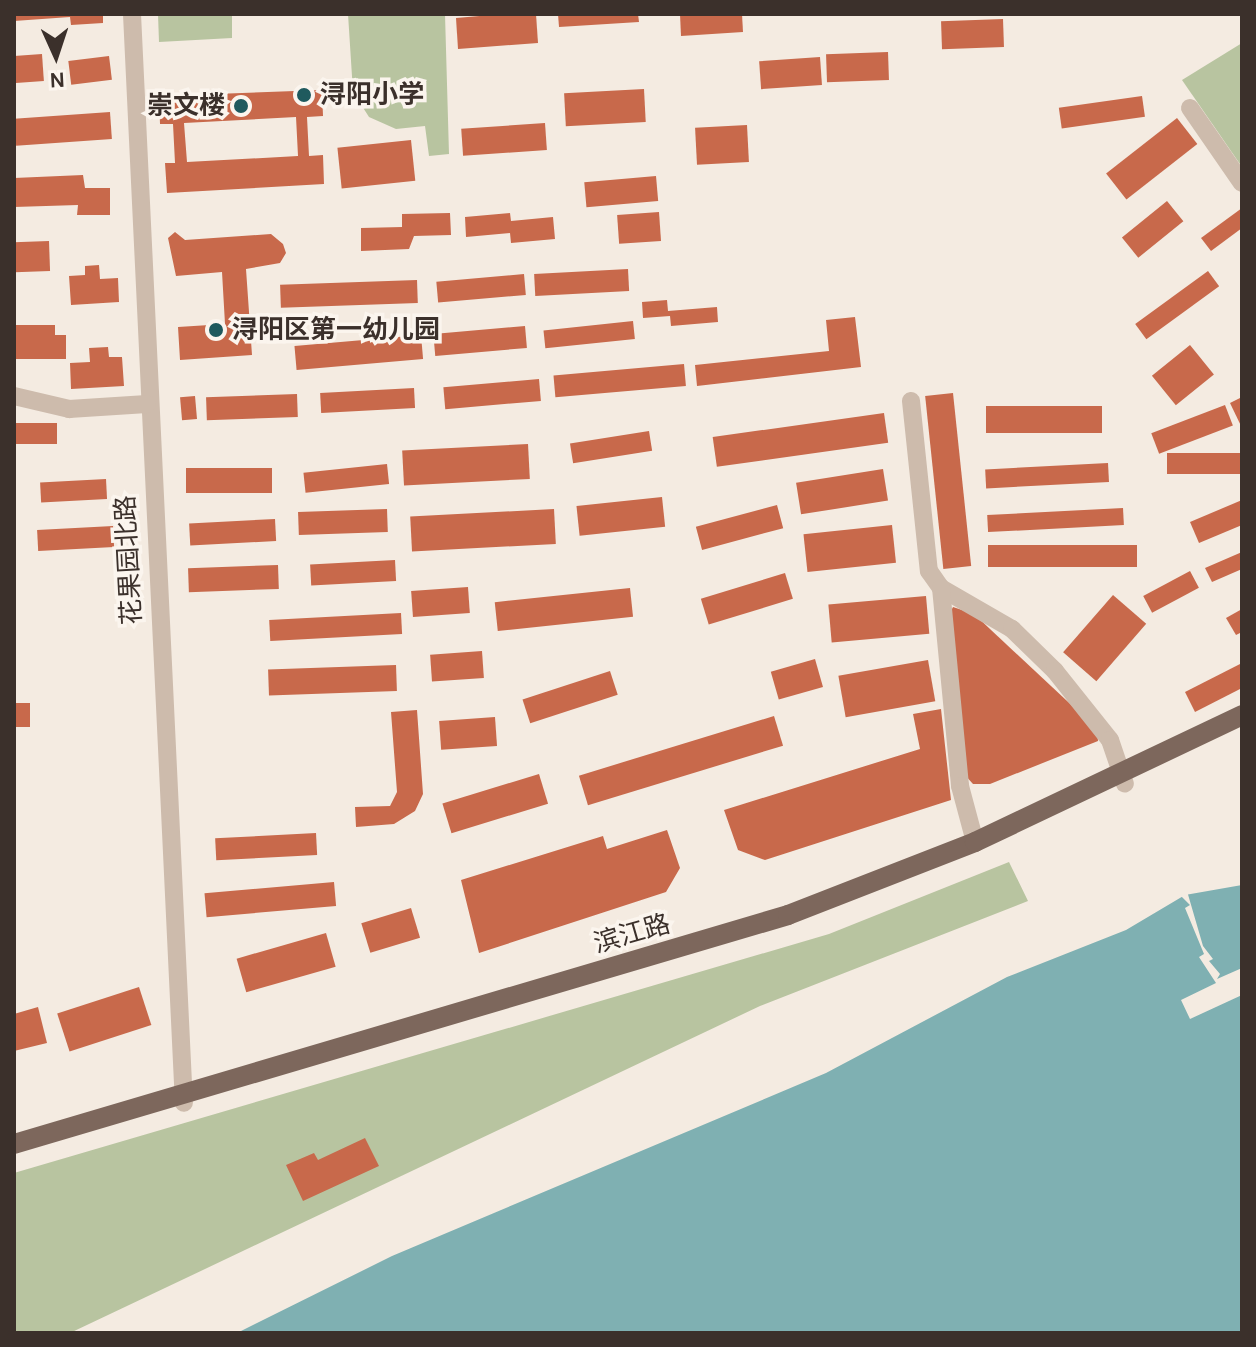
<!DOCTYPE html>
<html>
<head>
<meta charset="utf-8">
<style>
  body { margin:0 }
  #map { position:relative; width:1256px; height:1347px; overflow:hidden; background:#f4ebe1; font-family:Karla,"Noto Sans SC",sans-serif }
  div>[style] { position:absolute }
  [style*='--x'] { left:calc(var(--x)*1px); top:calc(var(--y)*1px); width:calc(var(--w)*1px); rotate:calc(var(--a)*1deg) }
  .green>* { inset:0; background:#b8c4a0 }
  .water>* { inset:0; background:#7fb0b2 }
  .pier>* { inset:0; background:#f4ebe1 }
  .building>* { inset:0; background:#c8694b; transform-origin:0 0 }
  .minor>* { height:18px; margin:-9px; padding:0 9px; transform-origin:9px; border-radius:9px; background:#cdbbac }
  .major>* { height:20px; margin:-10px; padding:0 10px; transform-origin:10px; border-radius:10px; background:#7d675c }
  .dots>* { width:22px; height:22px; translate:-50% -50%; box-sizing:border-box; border:4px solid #fbf5ee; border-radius:50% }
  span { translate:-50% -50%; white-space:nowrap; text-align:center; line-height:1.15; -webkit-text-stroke:7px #fbf5ee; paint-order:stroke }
  .poi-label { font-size:26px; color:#3b302b; font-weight:700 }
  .left { translate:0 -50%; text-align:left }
  .right { translate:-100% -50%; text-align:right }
  .street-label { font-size:26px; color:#3b302b }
  .frame { position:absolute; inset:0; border:16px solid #3b302b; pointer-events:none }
  .north { position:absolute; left:16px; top:16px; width:80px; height:80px; -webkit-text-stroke:6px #fbf5ee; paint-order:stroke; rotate:177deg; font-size:22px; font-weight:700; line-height:32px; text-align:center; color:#3b302b }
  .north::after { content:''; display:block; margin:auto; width:28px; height:36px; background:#3b302b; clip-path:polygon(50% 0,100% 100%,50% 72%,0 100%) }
</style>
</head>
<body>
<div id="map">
  <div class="green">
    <div style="clip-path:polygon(158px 14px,232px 14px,232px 38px,159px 42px)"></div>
    <div style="clip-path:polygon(348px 14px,445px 14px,449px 154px,429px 156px,425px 126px,396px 129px,369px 117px,353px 92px)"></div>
    <div style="clip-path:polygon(1242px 43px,1242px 167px,1182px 80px)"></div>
    <div style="clip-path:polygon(1009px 862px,1028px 901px,760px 1006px,70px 1333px,14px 1333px,14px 1173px,829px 934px)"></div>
  </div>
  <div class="water">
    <div style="clip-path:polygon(1242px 885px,1242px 1333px,237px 1333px,392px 1256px,826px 1073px,1007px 977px,1126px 930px,1185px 895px)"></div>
  </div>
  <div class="pier">
    <div style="clip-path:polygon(1187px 891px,1203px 946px,1213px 959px,1209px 961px,1220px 974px,1217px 979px,1242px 968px,1242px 995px,1190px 1019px,1181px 1000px,1216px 983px,1199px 957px,1204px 954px,1185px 908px,1190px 905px,1179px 894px)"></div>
  </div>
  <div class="building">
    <div style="clip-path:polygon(14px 14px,103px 14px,103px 23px,71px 25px,70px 17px,14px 21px)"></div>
    <div style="clip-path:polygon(503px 14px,536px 14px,538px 43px,458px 49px,456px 18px)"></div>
    <div style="clip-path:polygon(558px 14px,638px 14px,639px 22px,559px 27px)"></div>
    <div style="clip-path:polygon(680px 14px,742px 14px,743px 32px,681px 36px)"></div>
    <div style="left:1003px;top:19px;width:28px;height:62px;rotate:88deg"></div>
    <div style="left:888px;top:52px;width:28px;height:62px;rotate:88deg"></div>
    <div style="left:42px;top:54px;width:27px;height:28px;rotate:86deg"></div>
    <div style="left:109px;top:56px;width:24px;height:41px;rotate:83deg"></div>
    <div style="left:820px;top:57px;width:28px;height:61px;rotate:86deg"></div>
    <div style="left:644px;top:89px;width:33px;height:80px;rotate:87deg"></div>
    <div style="clip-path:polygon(evenodd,322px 90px,323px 116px,307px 117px,309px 156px,323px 155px,324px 184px,167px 193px,165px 163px,175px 163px,173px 124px,160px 124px,159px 96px,322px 90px,296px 117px,298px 156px,187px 162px,184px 123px,296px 117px)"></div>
    <div style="left:1142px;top:96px;width:21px;height:84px;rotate:82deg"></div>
    <div style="left:110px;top:112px;width:27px;height:96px;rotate:86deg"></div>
    <div style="left:1177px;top:118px;width:33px;height:90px;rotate:52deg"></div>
    <div style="left:545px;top:123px;width:27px;height:84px;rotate:86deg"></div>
    <div style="left:747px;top:125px;width:37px;height:52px;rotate:87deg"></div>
    <div style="left:411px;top:140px;width:41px;height:74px;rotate:84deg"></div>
    <div style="clip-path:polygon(83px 175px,85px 188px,110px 188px,110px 215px,77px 215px,78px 205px,14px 207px,14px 178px)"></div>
    <div style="left:656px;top:176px;width:25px;height:72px;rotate:85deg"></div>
    <div style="left:1167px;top:201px;width:26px;height:58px;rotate:51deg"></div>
    <div style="clip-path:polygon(1242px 208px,1242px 228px,1211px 251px,1201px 238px)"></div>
    <div style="left:659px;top:212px;width:29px;height:42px;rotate:86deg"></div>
    <div style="clip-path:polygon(450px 213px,451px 235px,414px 236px,409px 249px,361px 251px,361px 228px,402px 227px,402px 214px)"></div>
    <div style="clip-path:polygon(510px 213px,511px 221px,553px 217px,555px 239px,511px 243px,510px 233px,466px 237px,465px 217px)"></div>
    <div style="clip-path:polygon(175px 232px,185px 240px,271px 234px,283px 244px,286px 253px,280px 263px,246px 269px,252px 355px,180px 360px,178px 327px,225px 324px,222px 272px,176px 276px,168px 238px)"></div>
    <div style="left:49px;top:241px;width:30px;height:35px;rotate:88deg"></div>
    <div style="clip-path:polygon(99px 265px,100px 279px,118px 278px,119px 302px,71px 305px,69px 276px,85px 275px,85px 266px)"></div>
    <div style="left:628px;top:269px;width:22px;height:94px;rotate:87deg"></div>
    <div style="left:1208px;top:271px;width:19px;height:90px;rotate:54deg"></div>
    <div style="left:524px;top:274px;width:21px;height:88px;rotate:85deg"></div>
    <div style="left:417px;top:280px;width:23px;height:137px;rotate:88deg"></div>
    <div style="clip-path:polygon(667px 300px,668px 311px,717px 307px,718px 322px,671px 326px,670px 316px,643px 318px,642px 302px)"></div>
    <div style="clip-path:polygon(855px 317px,861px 367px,697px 386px,695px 365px,829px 351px,826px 320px)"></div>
    <div style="left:633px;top:321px;width:18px;height:90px;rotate:84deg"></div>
    <div style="clip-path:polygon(14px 325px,55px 325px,55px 335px,66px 335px,66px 359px,14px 359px)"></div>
    <div style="left:525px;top:326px;width:22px;height:92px;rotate:85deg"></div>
    <div style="left:421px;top:335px;width:24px;height:127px;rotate:85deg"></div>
    <div style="left:1190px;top:345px;width:38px;height:49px;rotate:51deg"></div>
    <div style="clip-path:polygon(108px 347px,109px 357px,122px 357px,124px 386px,71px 389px,70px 363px,90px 362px,89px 348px)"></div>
    <div style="left:684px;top:364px;width:22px;height:131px;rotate:85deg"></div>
    <div style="left:539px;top:379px;width:22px;height:96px;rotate:85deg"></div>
    <div style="left:414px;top:388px;width:20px;height:94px;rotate:87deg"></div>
    <div style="left:953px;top:393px;width:174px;height:28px;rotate:84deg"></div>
    <div style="left:297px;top:394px;width:23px;height:91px;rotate:88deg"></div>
    <div style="left:195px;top:396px;width:23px;height:15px;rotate:85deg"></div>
    <div style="clip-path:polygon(1242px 397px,1242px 428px,1230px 403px)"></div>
    <div style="left:1225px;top:405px;width:22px;height:79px;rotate:69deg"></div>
    <div style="left:1102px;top:406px;width:27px;height:116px;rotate:90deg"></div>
    <div style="left:884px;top:413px;width:30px;height:173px;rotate:82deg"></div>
    <div style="left:57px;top:423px;width:21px;height:43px;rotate:90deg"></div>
    <div style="left:649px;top:431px;width:20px;height:80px;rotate:81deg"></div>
    <div style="left:528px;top:444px;width:35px;height:126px;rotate:87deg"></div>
    <div style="left:1242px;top:453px;width:21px;height:75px;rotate:90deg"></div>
    <div style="left:1108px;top:463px;width:19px;height:123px;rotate:87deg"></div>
    <div style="left:387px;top:464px;width:20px;height:84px;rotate:84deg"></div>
    <div style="left:272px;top:468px;width:25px;height:86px;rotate:90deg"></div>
    <div style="left:883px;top:469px;width:32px;height:88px;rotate:81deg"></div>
    <div style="left:106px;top:479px;width:20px;height:66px;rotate:87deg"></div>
    <div style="left:662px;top:497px;width:30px;height:86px;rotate:84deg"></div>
    <div style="clip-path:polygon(1242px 500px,1242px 525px,1199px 543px,1190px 522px)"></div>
    <div style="left:777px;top:505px;width:24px;height:84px;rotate:75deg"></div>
    <div style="left:1123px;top:508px;width:17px;height:136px;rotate:87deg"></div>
    <div style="left:387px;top:509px;width:23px;height:89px;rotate:88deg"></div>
    <div style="left:554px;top:509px;width:35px;height:144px;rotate:87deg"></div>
    <div style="left:275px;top:519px;width:22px;height:86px;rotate:87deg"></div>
    <div style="left:892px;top:525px;width:38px;height:89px;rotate:84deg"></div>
    <div style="left:113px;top:526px;width:21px;height:76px;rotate:87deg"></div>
    <div style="left:1137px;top:545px;width:22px;height:149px;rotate:90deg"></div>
    <div style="clip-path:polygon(1242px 552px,1242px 569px,1212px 582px,1205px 568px)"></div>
    <div style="left:395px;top:560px;width:21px;height:85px;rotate:87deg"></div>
    <div style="left:278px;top:565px;width:24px;height:90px;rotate:88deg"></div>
    <div style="left:1190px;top:571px;width:19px;height:53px;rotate:62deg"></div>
    <div style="left:785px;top:573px;width:27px;height:88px;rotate:73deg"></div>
    <div style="left:468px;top:587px;width:26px;height:57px;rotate:86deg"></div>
    <div style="left:630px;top:588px;width:29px;height:136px;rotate:84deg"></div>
    <div style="left:1113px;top:595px;width:44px;height:76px;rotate:41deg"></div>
    <div style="left:926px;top:596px;width:38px;height:98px;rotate:85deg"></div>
    <div style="clip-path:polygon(953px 607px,974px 614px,1097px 729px,1098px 741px,990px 784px,973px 784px,964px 774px,948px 617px)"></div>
    <div style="clip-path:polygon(1242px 609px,1242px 632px,1236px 635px,1226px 618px)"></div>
    <div style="left:401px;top:613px;width:21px;height:132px;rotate:87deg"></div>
    <div style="left:482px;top:651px;width:27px;height:52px;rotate:86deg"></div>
    <div style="left:815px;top:659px;width:29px;height:46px;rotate:74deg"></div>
    <div style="left:928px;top:660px;width:42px;height:91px;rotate:80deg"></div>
    <div style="clip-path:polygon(1242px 663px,1242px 688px,1195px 712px,1185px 692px)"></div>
    <div style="left:396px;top:665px;width:26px;height:128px;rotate:88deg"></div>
    <div style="left:610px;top:671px;width:25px;height:92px;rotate:72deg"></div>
    <div style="left:14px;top:703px;width:16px;height:24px"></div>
    <div style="clip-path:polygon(941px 709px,951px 800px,765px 860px,738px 850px,724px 810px,920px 749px,913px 714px)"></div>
    <div style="clip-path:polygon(417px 710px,423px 794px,415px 811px,394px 824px,356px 827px,355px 807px,390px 806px,397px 792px,391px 712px)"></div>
    <div style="left:774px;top:716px;width:31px;height:204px;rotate:73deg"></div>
    <div style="left:495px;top:717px;width:29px;height:56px;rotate:86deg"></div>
    <div style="left:539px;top:774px;width:31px;height:101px;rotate:73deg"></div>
    <div style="clip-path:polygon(667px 830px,680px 868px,666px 892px,479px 953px,461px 880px,603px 836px,607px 849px)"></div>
    <div style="left:316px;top:833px;width:22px;height:101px;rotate:87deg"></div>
    <div style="left:334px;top:882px;width:24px;height:130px;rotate:85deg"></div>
    <div style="left:411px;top:908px;width:31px;height:52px;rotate:73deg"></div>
    <div style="left:326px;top:933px;width:35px;height:93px;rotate:74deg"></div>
    <div style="left:139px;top:987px;width:40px;height:86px;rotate:72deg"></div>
    <div style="clip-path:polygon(38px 1007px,47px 1043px,14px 1051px,14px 1014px)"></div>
    <div style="clip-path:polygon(365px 1138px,379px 1166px,303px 1201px,286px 1165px,314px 1153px,318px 1160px)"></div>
  </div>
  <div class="minor">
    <div style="--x:132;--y:14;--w:1090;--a:87.27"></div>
    <div style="--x:1190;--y:108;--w:91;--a:55.3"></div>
    <div style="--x:14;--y:396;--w:57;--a:13.3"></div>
    <div style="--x:69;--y:409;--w:78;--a:-3.7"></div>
    <div style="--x:911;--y:401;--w:171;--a:84"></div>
    <div style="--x:929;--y:571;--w:21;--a:55"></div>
    <div style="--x:941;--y:588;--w:82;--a:30"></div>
    <div style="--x:1012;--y:629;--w:60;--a:44.3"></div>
    <div style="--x:1055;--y:671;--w:88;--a:51.4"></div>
    <div style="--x:1110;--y:740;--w:46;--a:71.2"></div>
    <div style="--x:941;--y:588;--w:199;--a:84.5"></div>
    <div style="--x:960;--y:786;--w:58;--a:75"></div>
  </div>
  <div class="major">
    <div style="--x:14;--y:1144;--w:807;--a:-16.48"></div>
    <div style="--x:788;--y:915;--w:201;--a:-21.3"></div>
    <div style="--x:975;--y:842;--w:296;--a:-25.4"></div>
  </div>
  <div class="dots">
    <div style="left:304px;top:95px;background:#1f5a5e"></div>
    <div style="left:241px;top:106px;background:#1f5a5e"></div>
    <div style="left:216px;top:330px;background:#1f5a5e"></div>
  </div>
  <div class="poi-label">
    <span class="left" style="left:320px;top:95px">浔阳小学</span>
    <span class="right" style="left:225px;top:106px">崇文楼</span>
    <span class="left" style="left:232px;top:330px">浔阳区第一幼儿园</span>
  </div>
  <div class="street-label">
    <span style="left:129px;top:560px;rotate:-93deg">花果园北路</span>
    <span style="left:632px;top:934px;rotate:-16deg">滨江路</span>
  </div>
  <div class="frame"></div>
  <div class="north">N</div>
</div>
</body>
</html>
